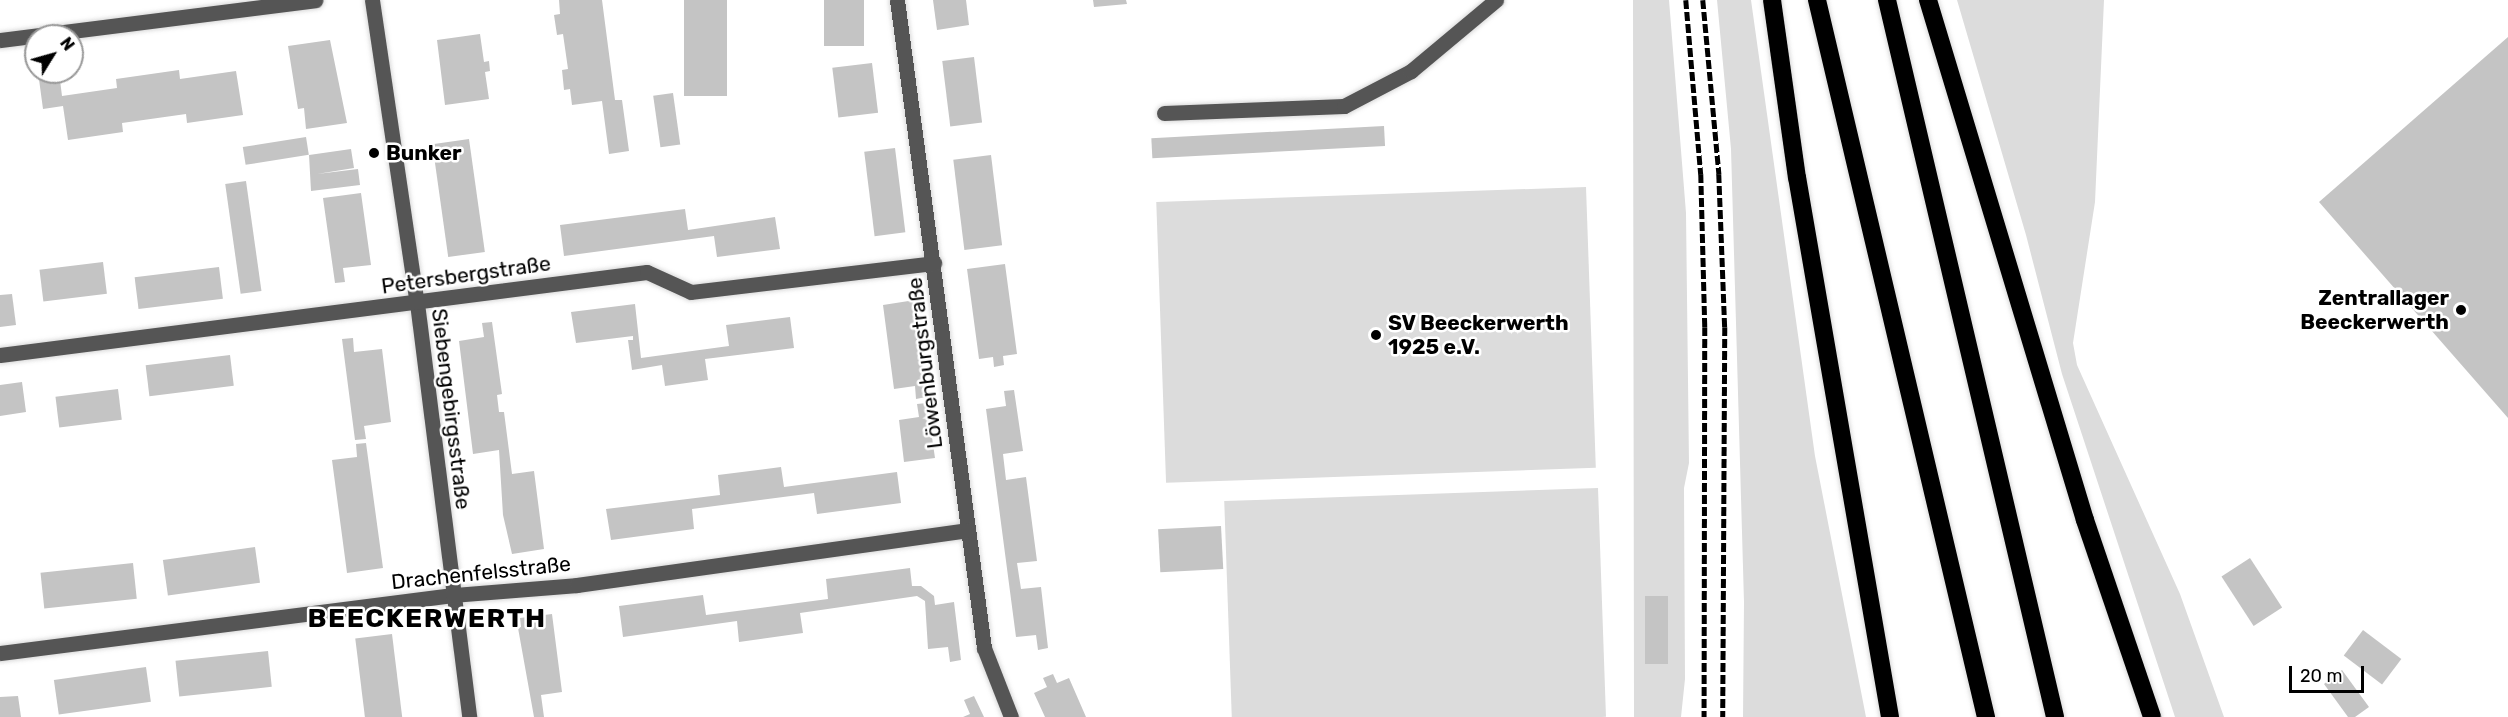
<!DOCTYPE html>
<html>
<head>
<meta charset="utf-8">
<style>
  body { margin:0 }
  #map { position:relative; width:2508px; height:717px; overflow:hidden; background:#fff; font-family:Rubik,sans-serif }
  div>[style] { position:absolute }
  [style*='--x'] { left:calc(var(--x)*1px); top:calc(var(--y)*1px); width:calc(var(--w)*1px); rotate:calc(var(--a)*1deg) }
  .green>* { inset:0; background:#dcdcdc; transform-origin:0 0 }
  .building>* { inset:0; background:#c4c4c4; transform-origin:0 0 }
  .roads { filter:drop-shadow(0 0 2px #dbdbdb) drop-shadow(0 0 2px #dbdbdb) }
  .minor>* { height:15px; margin:-7.5px; padding:0 7.5px; transform-origin:7.5px; border-radius:7.5px; background:#555 }
  .highway>* { height:18px; margin:-9px; padding:0 9px; transform-origin:9px; border-radius:9px; background:#000 }
  .rail>* { height:4.5px; margin-top:-2.25px; transform-origin:0; background:repeating-linear-gradient(90deg,#000 0 9px,transparent 0 12px) }
  .dots>* { width:16px; height:16px; translate:-50% -50%; box-sizing:border-box; border:3px solid #fff; border-radius:50% }
  span { translate:-50% -50%; white-space:nowrap; text-align:center; line-height:1.15; -webkit-text-stroke:5px #fff; paint-order:stroke }
  .poi-label { font-size:21px; color:#000; font-weight:700 }
  .left { translate:0 -50%; text-align:left }
  .right { translate:-100% -50%; text-align:right }
  .street-label { font-size:21px; color:#000 }
  .district-label { font-size:27px; color:#000; font-weight:700; letter-spacing:1.5px }
  .north { position:absolute; left:24px; top:24px; width:60px; height:60px; box-sizing:border-box; background:#fff; border:2px solid #999; border-radius:50%; rotate:53deg; font-size:16px; font-weight:700; line-height:24px; text-align:center; color:#000 }
  .north::after { content:''; display:block; margin:auto; width:21px; height:27px; background:#000; clip-path:polygon(50% 0,100% 100%,50% 72%,0 100%) }
  .scale { position:absolute; left:2289px; top:666px; width:75px; height:27px; box-sizing:border-box; border:3px solid #000; border-top:0; padding-left:8px; font-size:18px; line-height:21px; white-space:nowrap; color:#000; -webkit-text-stroke:4px #fff; paint-order:stroke }
</style>
</head>
<body>
<div id="map">
  <div class="green">
    <div style="clip-path:polygon(1633px 0,1669px 0,1686px 213px,1689px 463px,1684px 488px,1685px 679px,1681px 717px,1634px 717px)"></div>
    <div style="clip-path:polygon(1717px 0,1751px 0,1815px 456px,1866px 717px,1743px 717px,1744px 602px,1731px 149px)"></div>
    <div style="clip-path:polygon(1957px 0,2104px 0,2095px 202px,2073px 343px,2077px 365px,2180px 594px,2224px 717px,2175px 717px,2062px 374px,2026px 235px)"></div>
    <div style="left:1586px;top:187px;width:281px;height:430px;rotate:88deg"></div>
    <div style="left:1598px;top:488px;width:229px;height:374px;rotate:88deg"></div>
  </div>
  <div class="building">
    <div style="clip-path:polygon(559px 0,602px 0,615px 100px,622px 100px,629px 151px,609px 154px,602px 101px,572px 105px,570px 89px,564px 90px,562px 70px,568px 69px,563px 34px,557px 35px,554px 15px,560px 14px)"></div>
    <div style="left:684px;top:0;width:43px;height:96px"></div>
    <div style="left:824px;top:0;width:40px;height:46px"></div>
    <div style="clip-path:polygon(933px 0,966px 0,969px 25px,937px 30px)"></div>
    <div style="clip-path:polygon(1093px 0,1126px 0,1127px 4px,1094px 7px)"></div>
    <div style="clip-path:polygon(480px 34px,484px 62px,489px 61px,490px 71px,485px 72px,489px 99px,445px 105px,437px 40px)"></div>
    <div style="clip-path:polygon(2508px 37px,2508px 418px,2319px 202px)"></div>
    <div style="clip-path:polygon(330px 40px,347px 123px,306px 129px,304px 108px,298px 109px,288px 46px)"></div>
    <div style="left:974px;top:57px;width:66px;height:32px;rotate:83deg"></div>
    <div style="left:872px;top:63px;width:50px;height:40px;rotate:83deg"></div>
    <div style="clip-path:polygon(179px 70px,180px 79px,236px 71px,243px 115px,187px 123px,186px 114px,122px 123px,123px 132px,68px 140px,63px 106px,43px 109px,38px 72px,59px 72px,62px 96px,117px 88px,116px 79px)"></div>
    <div style="left:673px;top:93px;width:52px;height:20px;rotate:82deg"></div>
    <div style="left:1384px;top:126px;width:20px;height:233px;rotate:87deg"></div>
    <div style="left:306px;top:137px;width:18px;height:64px;rotate:81deg"></div>
    <div style="left:469px;top:139px;width:114px;height:37px;rotate:82deg"></div>
    <div style="left:895px;top:148px;width:85px;height:31px;rotate:83deg"></div>
    <div style="clip-path:polygon(351px 149px,354px 168px,317px 174px,358px 169px,360px 185px,311px 191px,309px 155px)"></div>
    <div style="left:991px;top:155px;width:91px;height:38px;rotate:83deg"></div>
    <div style="left:246px;top:181px;width:111px;height:21px;rotate:82deg"></div>
    <div style="clip-path:polygon(361px 193px,371px 265px,343px 268px,345px 282px,335px 283px,323px 198px)"></div>
    <div style="clip-path:polygon(685px 209px,688px 230px,775px 217px,780px 249px,717px 257px,714px 236px,564px 256px,560px 225px)"></div>
    <div style="left:103px;top:262px;width:32px;height:64px;rotate:83deg"></div>
    <div style="clip-path:polygon(1005px 264px,1017px 354px,1003px 356px,1004px 365px,994px 367px,993px 357px,979px 359px,967px 269px)"></div>
    <div style="left:219px;top:267px;width:32px;height:85px;rotate:83deg"></div>
    <div style="clip-path:polygon(12px 294px,16px 325px,0 327px,0 295px)"></div>
    <div style="clip-path:polygon(915px 300px,926px 397px,916px 399px,915px 386px,894px 389px,883px 305px)"></div>
    <div style="clip-path:polygon(635px 304px,641px 358px,729px 346px,726px 325px,790px 317px,794px 348px,705px 359px,708px 380px,665px 386px,662px 365px,632px 370px,628px 340px,633px 340px,633px 336px,576px 343px,571px 312px)"></div>
    <div style="clip-path:polygon(492px 322px,502px 394px,497px 395px,499px 412px,504px 412px,512px 474px,534px 471px,544px 549px,512px 554px,503px 515px,499px 450px,473px 454px,459px 341px,484px 337px,482px 323px)"></div>
    <div style="clip-path:polygon(353px 338px,354px 352px,382px 349px,391px 422px,364px 426px,366px 439px,355px 440px,342px 339px)"></div>
    <div style="left:230px;top:355px;width:31px;height:85px;rotate:83deg"></div>
    <div style="clip-path:polygon(22px 382px,26px 412px,0 416px,0 385px)"></div>
    <div style="left:118px;top:389px;width:31px;height:63px;rotate:83deg"></div>
    <div style="clip-path:polygon(1014px 390px,1023px 451px,1003px 454px,1006px 480px,1026px 477px,1037px 561px,1017px 563px,1021px 589px,1041px 587px,1048px 648px,1038px 650px,1036px 635px,1016px 637px,986px 409px,1006px 406px,1004px 391px)"></div>
    <div style="clip-path:polygon(927px 403px,935px 458px,904px 462px,899px 420px,919px 417px,917px 404px)"></div>
    <div style="clip-path:polygon(366px 443px,383px 568px,347px 573px,332px 460px,357px 457px,356px 444px)"></div>
    <div style="clip-path:polygon(781px 467px,784px 487px,897px 472px,901px 503px,817px 514px,814px 493px,692px 509px,694px 529px,611px 540px,606px 509px,720px 495px,718px 475px)"></div>
    <div style="left:1221px;top:526px;width:43px;height:63px;rotate:87deg"></div>
    <div style="left:255px;top:547px;width:36px;height:93px;rotate:82deg"></div>
    <div style="left:2250px;top:558px;width:59px;height:34px;rotate:57deg"></div>
    <div style="left:133px;top:563px;width:36px;height:93px;rotate:84deg"></div>
    <div style="clip-path:polygon(910px 568px,912px 586px,921px 586px,934px 596px,935px 605px,954px 602px,961px 660px,950px 662px,948px 647px,928px 649px,925px 601px,917px 596px,800px 613px,803px 633px,739px 642px,737px 621px,623px 637px,619px 606px,703px 595px,706px 615px,828px 599px,826px 579px)"></div>
    <div style="left:1645px;top:596px;width:23px;height:68px"></div>
    <div style="clip-path:polygon(552px 614px,562px 692px,541px 695px,544px 717px,534px 717px,518px 628px,521px 627px,520px 618px)"></div>
    <div style="left:2363px;top:630px;width:48px;height:32px;rotate:37deg"></div>
    <div style="left:392px;top:634px;width:84px;height:37px;rotate:83deg"></div>
    <div style="left:268px;top:651px;width:36px;height:93px;rotate:84deg"></div>
    <div style="left:146px;top:667px;width:35px;height:93px;rotate:82deg"></div>
    <div style="clip-path:polygon(2342px 670px,2369px 707px,2355px 717px,2348px 717px,2324px 684px)"></div>
    <div style="clip-path:polygon(1053px 674px,1057px 683px,1069px 678px,1086px 717px,1045px 717px,1034px 693px,1047px 687px,1043px 678px)"></div>
    <div style="clip-path:polygon(18px 696px,21px 717px,0 717px,0 697px)"></div>
    <div style="clip-path:polygon(974px 696px,984px 717px,963px 717px,970px 714px,964px 700px)"></div>
  </div>
  <div class="roads">
    <div class="minor">
      <div style="--x:372;--y:0;--w:306;--a:81.6"></div>
      <div style="--x:417;--y:303;--w:417;--a:82.8"></div>
      <div style="--x:897;--y:0;--w:654;--a:82.35"></div>
      <div style="--x:984;--y:648;--w:74;--a:68.6"></div>
      <div style="--x:0;--y:40;--w:318;--a:-7.2"></div>
      <div style="--x:1164;--y:113;--w:180;--a:-2.2"></div>
      <div style="--x:1344;--y:106;--w:76;--a:-27.6"></div>
      <div style="--x:1411;--y:71;--w:111;--a:-39.9"></div>
      <div style="--x:0;--y:355;--w:652;--a:-7.31"></div>
      <div style="--x:647;--y:272;--w:48;--a:24.4"></div>
      <div style="--x:691;--y:292;--w:245;--a:-6.8"></div>
      <div style="--x:0;--y:653;--w:457;--a:-7.3"></div>
      <div style="--x:453;--y:595;--w:124;--a:-4.6"></div>
      <div style="--x:577;--y:585;--w:393;--a:-8"></div>
    </div>
    <div class="highway">
      <div style="--x:1772;--y:0;--w:179;--a:82"></div>
      <div style="--x:1797;--y:177;--w:548;--a:80.23"></div>
      <div style="--x:1817;--y:0;--w:737;--a:76.74"></div>
      <div style="--x:1887;--y:0;--w:736;--a:76.81"></div>
      <div style="--x:1928;--y:0;--w:543;--a:73.2"></div>
      <div style="--x:2085;--y:520;--w:208;--a:71.2"></div>
    </div>
  </div>
  <div class="rail">
    <div style="--x:1686;--y:0;--w:175;--a:85.1"></div>
    <div style="--x:1701;--y:174;--w:153;--a:88.5"></div>
    <div style="--x:1705;--y:327;--w:390;--a:90.1"></div>
    <div style="--x:1703;--y:0;--w:175;--a:84.7"></div>
    <div style="--x:1719;--y:174;--w:153;--a:87.8"></div>
    <div style="--x:1725;--y:327;--w:390;--a:90.3"></div>
  </div>
  <div class="dots">
    <div style="left:374px;top:153px;background:#000"></div>
    <div style="left:2461px;top:310px;background:#000"></div>
    <div style="left:1376px;top:335px;background:#000"></div>
  </div>
  <div class="poi-label">
    <span class="left" style="left:386px;top:153px">Bunker</span>
    <span class="right" style="left:2449px;top:310px">Zentrallager<br>Beeckerwerth</span>
    <span class="left" style="left:1388px;top:335px">SV Beeckerwerth<br>1925 e.V.</span>
  </div>
  <div class="street-label">
    <span style="left:466px;top:275px;rotate:-8deg">Petersbergstraße</span>
    <span style="left:925px;top:363px;rotate:-97deg">Löwenburgstraße</span>
    <span style="left:451px;top:409px;rotate:83deg">Siebengebirgsstraße</span>
    <span style="left:481px;top:573px;rotate:-6deg">Drachenfelsstraße</span>
  </div>
  <div class="district-label">
    <span style="left:427px;top:619px">BEECKERWERTH</span>
  </div>
  <div class="north">N</div>
  <div class="scale">20 m</div>
</div>
</body>
</html>
